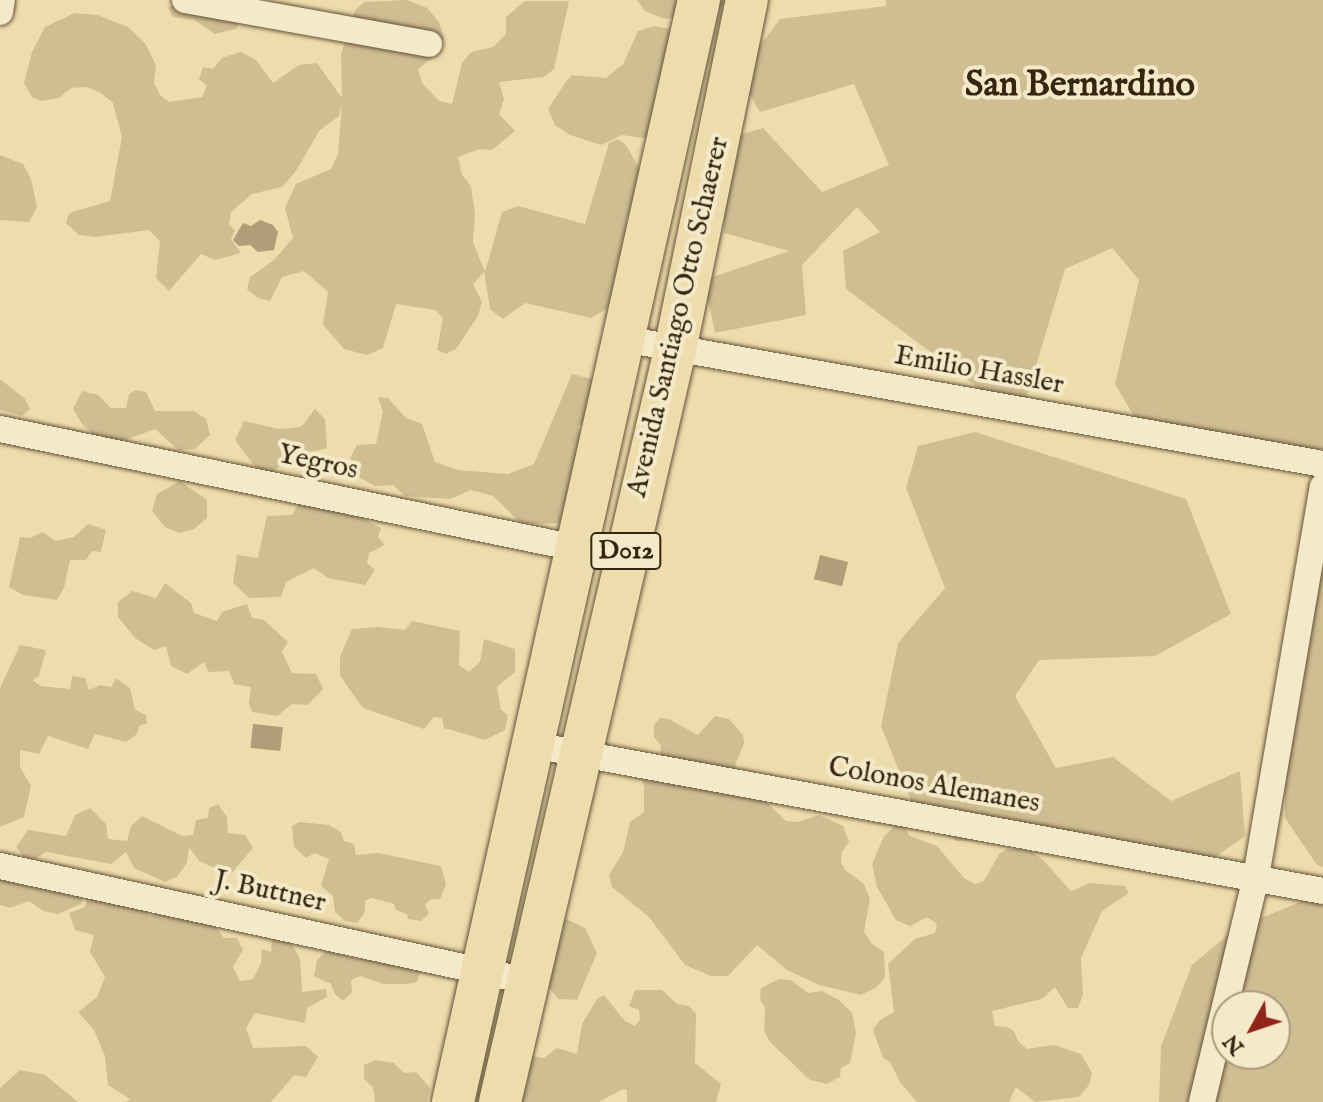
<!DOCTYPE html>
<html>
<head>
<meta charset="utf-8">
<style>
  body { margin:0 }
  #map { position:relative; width:1323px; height:1102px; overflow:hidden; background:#eeddac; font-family:"IM FELL English",serif }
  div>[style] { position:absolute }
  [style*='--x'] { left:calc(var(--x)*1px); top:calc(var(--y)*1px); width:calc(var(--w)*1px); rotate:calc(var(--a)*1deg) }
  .green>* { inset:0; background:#cfbe92 }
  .water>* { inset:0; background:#af9e77; transform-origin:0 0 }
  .roads { filter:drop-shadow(0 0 2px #645338) drop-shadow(0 0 2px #645338) }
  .street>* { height:26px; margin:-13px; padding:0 13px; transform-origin:13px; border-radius:13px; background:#f4e9c9 }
  .primary>* { height:42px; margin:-21px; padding:0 21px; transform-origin:21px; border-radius:21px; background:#eeddac }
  span { translate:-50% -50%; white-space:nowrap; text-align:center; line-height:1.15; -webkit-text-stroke:8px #f4e9c9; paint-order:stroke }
  .shield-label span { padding:2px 6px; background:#f4e9c9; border:2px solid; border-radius:6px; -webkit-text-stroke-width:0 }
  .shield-label { font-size:26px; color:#362511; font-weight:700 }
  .street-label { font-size:28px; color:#362511 }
  .district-label { font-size:36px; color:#362511; font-weight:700 }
  .north { position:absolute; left:1211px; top:990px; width:80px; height:80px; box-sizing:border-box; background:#f4e9c9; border:2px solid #a89b7f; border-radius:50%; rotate:230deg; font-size:22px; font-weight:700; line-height:32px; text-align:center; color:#362511 }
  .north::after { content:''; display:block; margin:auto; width:28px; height:36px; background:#8f2418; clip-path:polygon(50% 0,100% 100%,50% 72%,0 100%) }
</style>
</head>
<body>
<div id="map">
  <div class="green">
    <div style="clip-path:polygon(407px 0,427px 8px,439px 22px,444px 38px,432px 58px,418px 69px,422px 83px,439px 101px,452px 104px,462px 63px,471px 52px,493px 47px,506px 34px,506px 17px,525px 1px,569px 1px,554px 69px,544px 77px,499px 82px,504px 99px,499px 114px,515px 131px,492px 150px,480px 149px,458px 157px,462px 175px,471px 186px,475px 214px,473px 242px,485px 272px,502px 212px,518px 206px,585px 224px,609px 143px,618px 139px,626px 145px,644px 177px,634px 214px,626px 218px,628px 245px,607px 309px,591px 318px,525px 303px,503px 319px,490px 309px,484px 272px,473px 284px,482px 302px,478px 316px,456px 349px,446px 354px,437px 350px,443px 318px,435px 310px,396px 304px,383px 348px,367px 355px,344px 349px,323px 325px,328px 292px,304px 271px,282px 277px,270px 301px,258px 298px,247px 289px,250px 277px,274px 260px,293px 238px,285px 208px,296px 184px,331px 169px,338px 154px,342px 103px,339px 116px,319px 131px,296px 171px,282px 187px,252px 194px,231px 212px,229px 224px,235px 231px,231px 239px,241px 253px,215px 260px,201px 254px,169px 291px,156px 278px,160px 241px,149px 230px,95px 237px,79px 235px,66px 223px,69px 213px,110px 201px,122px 137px,113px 103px,101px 93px,87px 87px,71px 88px,59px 98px,41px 101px,32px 97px,24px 83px,32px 52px,45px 27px,75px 13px,97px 15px,128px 27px,145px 43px,156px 65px,154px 83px,160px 95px,169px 102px,202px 97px,207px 86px,199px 79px,203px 67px,213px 69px,222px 58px,241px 52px,256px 60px,273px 83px,299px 65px,317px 63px,342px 98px,341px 54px,355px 10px,365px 2px)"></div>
    <div style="clip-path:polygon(637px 0,729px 0,717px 10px,665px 19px,645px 11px)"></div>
    <div style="clip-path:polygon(886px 0,1323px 0,1323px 448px,1311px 464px,1138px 423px,1115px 384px,1139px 280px,1112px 248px,1065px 269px,1020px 419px,846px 289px,843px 251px,880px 232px,857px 207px,802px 265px,806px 315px,715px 333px,704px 280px,789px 251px,724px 233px,726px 139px,763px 128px,822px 192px,889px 165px,854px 84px,760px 112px,738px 75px,780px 19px,886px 6px)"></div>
    <div style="clip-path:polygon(179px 3px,240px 20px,236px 29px,215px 34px,194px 20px,173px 17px,168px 8px)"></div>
    <div style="clip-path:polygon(654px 26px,667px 28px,675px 37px,650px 139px,622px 135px,601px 145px,570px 135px,555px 125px,548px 109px,567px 80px,572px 75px,606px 78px,623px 64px,638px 31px)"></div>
    <div style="clip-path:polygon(0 155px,23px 164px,31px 179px,37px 207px,29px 222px,0 220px)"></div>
    <div style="clip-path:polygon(572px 374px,592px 379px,597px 392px,587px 420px,578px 426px,581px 439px,563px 523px,522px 524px,493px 496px,471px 490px,450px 499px,405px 496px,393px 485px,375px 486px,353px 474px,350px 458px,357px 445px,376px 444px,383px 412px,378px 397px,388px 398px,406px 418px,422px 424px,435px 462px,458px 470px,508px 474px,534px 464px)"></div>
    <div style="clip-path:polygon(0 379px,25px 399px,30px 409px,22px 416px,0 410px)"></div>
    <div style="clip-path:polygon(136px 390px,146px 392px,155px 411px,194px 411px,206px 419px,210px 435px,195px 449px,178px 450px,155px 429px,125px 440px,102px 443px,82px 424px,73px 409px,82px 391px,98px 395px,111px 408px,126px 408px,129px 394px)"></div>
    <div style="clip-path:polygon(315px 409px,325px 419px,327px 448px,291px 457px,270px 474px,256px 468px,235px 440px,244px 421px,279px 429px,292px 428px,302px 426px)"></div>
    <div style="clip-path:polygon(975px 432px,1186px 499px,1231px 614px,1155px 656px,1039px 660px,1015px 696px,1056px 768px,1113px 757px,1171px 801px,1240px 771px,1245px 836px,1197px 870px,1103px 835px,957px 841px,919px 821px,881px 726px,898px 643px,945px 588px,906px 488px,918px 446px)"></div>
    <div style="clip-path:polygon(180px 481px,207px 500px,207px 518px,194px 529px,179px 533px,165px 527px,152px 511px,157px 494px)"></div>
    <div style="clip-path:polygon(301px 500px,346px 510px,381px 528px,378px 537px,385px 545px,369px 553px,367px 563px,375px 570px,365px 585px,328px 578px,314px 568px,286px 582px,281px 597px,249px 598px,233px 583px,237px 555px,258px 558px,267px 516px,292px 515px)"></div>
    <div style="clip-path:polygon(88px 524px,106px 530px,101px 552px,92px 551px,86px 560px,70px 560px,64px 588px,57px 600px,23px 595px,9px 587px,20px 537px,30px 538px,43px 532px,56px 541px,74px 537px)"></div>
    <div style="clip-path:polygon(1323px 558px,1323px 867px,1317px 865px,1285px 818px,1286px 617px,1307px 564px)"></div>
    <div style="clip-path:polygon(165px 583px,191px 603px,194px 613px,217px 621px,222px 612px,247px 604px,252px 618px,264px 620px,288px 642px,282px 652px,292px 673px,316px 674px,323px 689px,308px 705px,292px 704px,277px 716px,252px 712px,249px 703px,251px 687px,234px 684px,229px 671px,208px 672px,204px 662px,187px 674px,171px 666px,166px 646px,154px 650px,135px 638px,118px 617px,118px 602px,132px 591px,156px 598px)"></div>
    <div style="clip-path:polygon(412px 621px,460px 631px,459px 665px,469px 672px,480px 662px,484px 639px,515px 649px,515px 672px,497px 687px,501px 710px,508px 715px,505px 730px,485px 740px,444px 728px,442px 718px,434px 717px,424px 729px,363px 708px,340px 676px,340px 657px,352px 629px,377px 627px,405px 630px)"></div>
    <div style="clip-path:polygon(20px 645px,46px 650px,39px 676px,33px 680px,40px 686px,70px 689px,72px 676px,85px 678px,89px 690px,100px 685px,111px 687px,116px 678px,130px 688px,135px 710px,146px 715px,147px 724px,140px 725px,137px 734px,126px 742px,95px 734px,88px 749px,48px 736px,39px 754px,20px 750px,20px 767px,31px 786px,24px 817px,0 827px,0 688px)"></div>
    <div style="clip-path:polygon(715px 716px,729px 719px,743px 735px,744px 744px,735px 765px,742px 778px,786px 821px,798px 822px,819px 815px,843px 826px,849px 842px,842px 852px,841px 862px,845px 870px,864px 884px,870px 899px,864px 932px,872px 944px,884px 952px,885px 977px,877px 987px,861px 995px,819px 985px,787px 970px,757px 945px,728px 976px,711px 976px,685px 965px,649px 917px,612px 887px,609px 875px,623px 852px,630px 822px,644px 812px,644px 786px,639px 774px,660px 754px,661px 746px,654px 737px,654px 725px,660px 718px,669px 719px,698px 735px)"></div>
    <div style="clip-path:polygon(218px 804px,227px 817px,228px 833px,245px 835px,253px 848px,230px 875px,199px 861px,189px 847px,187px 863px,177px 877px,165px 882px,134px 868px,126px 852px,111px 864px,46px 852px,29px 863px,16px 847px,28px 830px,66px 836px,75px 815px,90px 808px,106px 824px,108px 839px,127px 841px,131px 826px,142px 816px,182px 836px,193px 835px,196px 820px,208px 818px,209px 808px)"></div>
    <div style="clip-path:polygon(299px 822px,329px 825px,341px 832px,344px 841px,354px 844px,356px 855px,378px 853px,441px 866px,446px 884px,440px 899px,431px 899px,425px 905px,429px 913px,421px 921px,408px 919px,407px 914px,396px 910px,394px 904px,372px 898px,365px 901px,365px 912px,357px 923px,345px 921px,335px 912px,333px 896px,321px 886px,329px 859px,315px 853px,306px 858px,294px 847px,292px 826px)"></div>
    <div style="clip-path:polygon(896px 825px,903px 825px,910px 836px,937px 846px,964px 878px,975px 884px,984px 881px,999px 854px,1007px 849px,1019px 849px,1031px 851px,1042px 859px,1071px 891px,1090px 883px,1125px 886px,1129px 893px,1102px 911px,1081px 958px,1083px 995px,1078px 1008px,1068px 1008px,1055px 987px,1042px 999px,992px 1011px,995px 1026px,1007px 1027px,1014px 1031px,1018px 1041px,1027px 1049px,1054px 1045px,1081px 1054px,1092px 1073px,1089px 1085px,1079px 1097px,1035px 1102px,1016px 1087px,1009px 1102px,917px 1102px,900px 1082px,890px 1062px,883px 1058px,873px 1030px,880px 1020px,894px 1012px,888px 964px,915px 939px,935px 933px,937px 924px,927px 917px,910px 926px,896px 920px,877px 887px,872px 864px,884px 836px)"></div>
    <div style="clip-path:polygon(0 875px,24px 886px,51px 881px,84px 892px,81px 904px,58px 914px,43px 911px,29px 901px,10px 908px,0 905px)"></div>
    <div style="clip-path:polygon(91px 886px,141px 897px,149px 916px,162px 912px,215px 926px,224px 938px,237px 938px,243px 950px,233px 967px,240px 981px,253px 979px,261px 963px,262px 949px,271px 952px,272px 937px,289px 939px,300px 959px,302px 992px,326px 989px,327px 997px,307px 1008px,305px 1023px,255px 1013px,246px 1028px,253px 1048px,306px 1046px,318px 1057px,306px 1077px,294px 1075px,271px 1102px,126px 1102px,130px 1099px,108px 1085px,105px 1056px,94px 1030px,78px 1012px,97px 997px,105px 977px,90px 952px,94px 935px,75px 930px,69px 913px,85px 907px)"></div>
    <div style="clip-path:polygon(evenodd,1315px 896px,1323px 904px,1323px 1102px,1159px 1102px,1161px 1046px,1192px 965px,1236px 928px,1315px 896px,1227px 1006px,1275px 1006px,1275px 1054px,1227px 1054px,1227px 1006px)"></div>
    <div style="clip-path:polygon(560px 916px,585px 928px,597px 953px,577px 1000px,558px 999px,544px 981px)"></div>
    <div style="clip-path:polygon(326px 951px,358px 959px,377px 955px,421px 968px,417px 982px,408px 984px,383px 984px,360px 976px,351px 980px,352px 992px,343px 1001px,335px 994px,331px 984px,314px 976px,317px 960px)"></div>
    <div style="clip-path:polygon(779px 979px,791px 980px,808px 993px,822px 991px,839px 1000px,852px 1013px,856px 1032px,853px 1049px,850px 1063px,841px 1068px,840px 1077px,827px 1084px,810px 1080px,770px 1042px,764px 1031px,765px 1008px,760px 999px,761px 988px)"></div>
    <div style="clip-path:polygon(635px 990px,662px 990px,677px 1004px,689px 1006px,696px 1014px,695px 1063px,721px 1084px,716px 1102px,627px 1102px,627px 1090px,623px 1089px,599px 1102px,502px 1102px,531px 1056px,544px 1058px,557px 1048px,577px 1054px,582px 1024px,597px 999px,604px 995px,625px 1021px,635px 1026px,640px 1020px,639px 1010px,629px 1006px)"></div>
    <div style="clip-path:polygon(376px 1060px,394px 1063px,404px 1073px,416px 1072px,430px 1088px,427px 1102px,375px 1102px,373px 1087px,364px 1079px,364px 1065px)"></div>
    <div style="clip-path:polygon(20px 1070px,45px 1075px,78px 1102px,0 1102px,0 1088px)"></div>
  </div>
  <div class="water">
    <div style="clip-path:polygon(260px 220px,273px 225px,278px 232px,274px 250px,258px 252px,250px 245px,239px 246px,233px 240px,243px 223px,251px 226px)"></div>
    <div style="left:820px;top:555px;width:29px;height:25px;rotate:14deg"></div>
    <div style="left:253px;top:724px;width:30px;height:24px;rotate:6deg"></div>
  </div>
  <div class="roads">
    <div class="street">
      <div style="--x:185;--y:0;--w:248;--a:10.2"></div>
      <div style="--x:0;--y:12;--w:12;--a:-81"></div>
      <div style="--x:624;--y:339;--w:710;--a:10.14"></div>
      <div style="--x:0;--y:429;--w:637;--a:11.68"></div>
      <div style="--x:533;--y:745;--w:803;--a:10.47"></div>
      <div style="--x:0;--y:866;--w:539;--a:12.31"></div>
      <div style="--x:1202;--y:1102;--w:231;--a:-76.5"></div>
      <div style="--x:1256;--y:877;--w:396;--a:-80.3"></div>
    </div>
    <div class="primary">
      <div style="--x:453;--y:1102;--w:1129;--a:-77.42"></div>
      <div style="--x:500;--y:1102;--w:772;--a:-76.9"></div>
      <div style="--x:675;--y:350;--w:357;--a:-78.4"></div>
    </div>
  </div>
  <div class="shield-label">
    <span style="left:626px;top:551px">D012</span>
  </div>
  <div class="street-label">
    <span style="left:679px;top:317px;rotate:-77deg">Avenida Santiago Otto Schaerer</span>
    <span style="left:979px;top:371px;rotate:10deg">Emilio Hassler</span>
    <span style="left:318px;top:463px;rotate:12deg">Yegros</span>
    <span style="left:934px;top:786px;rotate:10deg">Colonos Alemanes</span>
    <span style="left:270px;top:892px;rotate:12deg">J. Buttner</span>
  </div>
  <div class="district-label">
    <span style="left:1080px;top:86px">San Bernardino</span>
  </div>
  <div class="north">N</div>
</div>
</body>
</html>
